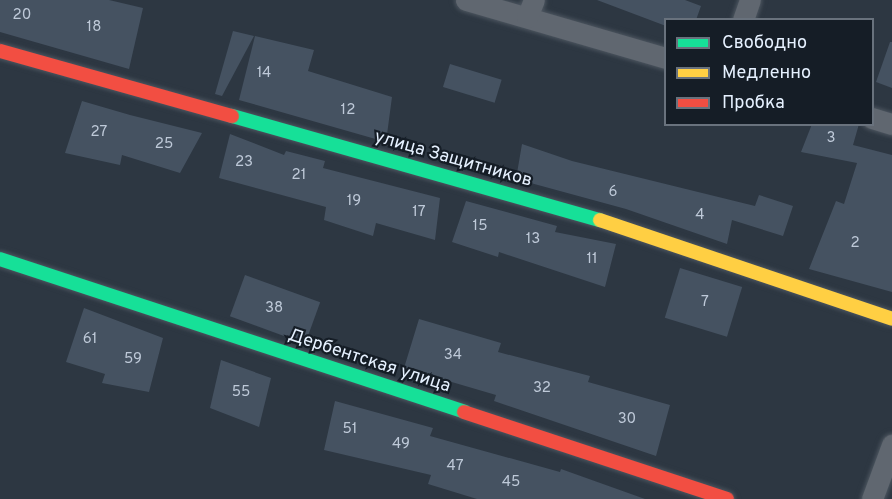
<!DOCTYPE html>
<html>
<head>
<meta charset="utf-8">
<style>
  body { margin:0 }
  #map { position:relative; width:892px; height:499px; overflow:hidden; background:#2d3742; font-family:Overpass,sans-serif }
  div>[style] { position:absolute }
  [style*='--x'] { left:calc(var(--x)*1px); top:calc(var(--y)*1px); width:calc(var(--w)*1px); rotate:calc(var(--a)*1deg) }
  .building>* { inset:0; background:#455261; transform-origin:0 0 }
  .roads { filter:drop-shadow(0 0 2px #4c555f) drop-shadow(0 0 2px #4c555f) }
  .street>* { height:21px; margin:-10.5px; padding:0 10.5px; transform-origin:10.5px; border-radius:10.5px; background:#606770 }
  .fast>* { height:14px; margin:-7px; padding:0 7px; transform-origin:7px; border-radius:7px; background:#16e098 }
  .slow>* { height:14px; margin:-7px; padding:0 7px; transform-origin:7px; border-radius:7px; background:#ffcf43 }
  .jam>* { height:14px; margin:-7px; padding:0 7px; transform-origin:7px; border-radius:7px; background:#f24e42 }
  span { translate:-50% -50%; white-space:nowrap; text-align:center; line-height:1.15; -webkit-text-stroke:4.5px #151d26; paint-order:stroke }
  .number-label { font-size:15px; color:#bec9d8 }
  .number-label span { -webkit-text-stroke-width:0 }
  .street-label { font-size:18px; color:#e6f1ff }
  .legend { position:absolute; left:664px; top:18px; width:210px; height:108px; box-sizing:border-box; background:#151d26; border:2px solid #69727d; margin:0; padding:8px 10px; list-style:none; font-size:18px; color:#e6f1ff }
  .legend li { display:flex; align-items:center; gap:12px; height:30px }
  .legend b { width:30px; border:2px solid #69727d }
</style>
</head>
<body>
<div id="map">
  <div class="building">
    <div style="clip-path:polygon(0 0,109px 0,143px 8px,129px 69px,0 32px)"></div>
    <div style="clip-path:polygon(597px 0,685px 0,701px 6px,696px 20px,666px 20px,666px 26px)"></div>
    <div style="clip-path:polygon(233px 31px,254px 36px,222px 96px,215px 94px)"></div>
    <div style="clip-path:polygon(255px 36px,314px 50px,308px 71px,392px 97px,386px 142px,239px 100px)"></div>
    <div style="clip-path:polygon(890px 42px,892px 42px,892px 88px,876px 82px)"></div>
    <div style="left:450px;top:64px;width:54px;height:24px;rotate:17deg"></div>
    <div style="clip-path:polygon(82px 101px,130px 115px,202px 133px,180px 173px,122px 155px,120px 165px,65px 153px)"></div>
    <div style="clip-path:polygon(812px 124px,859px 124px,853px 145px,892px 155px,892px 292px,809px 269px,836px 201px,844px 204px,857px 163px,801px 152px)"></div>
    <div style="clip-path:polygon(230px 134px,284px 155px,286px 151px,325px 161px,323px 168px,440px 198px,435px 240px,376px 223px,373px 236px,324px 220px,326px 207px,219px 178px)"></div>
    <div style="clip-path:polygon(522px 144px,572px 161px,755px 206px,759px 195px,793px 206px,783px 236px,732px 220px,727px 244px,626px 209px,516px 179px)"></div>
    <div style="clip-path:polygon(466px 201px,557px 226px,555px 232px,616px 244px,605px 287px,499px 252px,498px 257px,452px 242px)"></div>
    <div style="left:680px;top:268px;width:65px;height:52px;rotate:17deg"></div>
    <div style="left:245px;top:275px;width:80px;height:44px;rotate:20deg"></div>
    <div style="clip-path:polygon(84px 308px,163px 338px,149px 392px,102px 383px,105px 374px,66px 362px)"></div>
    <div style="clip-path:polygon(419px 319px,501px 343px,498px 352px,590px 376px,588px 382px,670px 405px,656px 456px,494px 401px,496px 395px,404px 368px)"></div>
    <div style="clip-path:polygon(221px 360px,271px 378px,259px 427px,210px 408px)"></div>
    <div style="clip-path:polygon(335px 401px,433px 428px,430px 436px,560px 472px,561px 469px,645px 499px,477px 499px,428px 484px,431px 475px,324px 450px)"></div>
  </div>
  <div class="roads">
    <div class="street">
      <div style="--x:466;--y:0;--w:208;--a:16.2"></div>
      <div style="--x:527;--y:17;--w:18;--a:-68"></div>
      <div style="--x:743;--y:20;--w:21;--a:-71"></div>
      <div style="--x:872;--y:118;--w:21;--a:17"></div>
      <div style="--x:872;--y:499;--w:58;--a:-69.7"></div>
    </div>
    <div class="fast">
      <div style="--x:232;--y:116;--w:382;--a:15.8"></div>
      <div style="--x:0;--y:259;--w:489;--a:18.2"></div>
    </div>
    <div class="slow">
      <div style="--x:600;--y:220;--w:308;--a:18.7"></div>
    </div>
    <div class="jam">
      <div style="--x:0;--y:51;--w:241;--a:15.7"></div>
      <div style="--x:464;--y:412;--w:277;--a:18.3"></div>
    </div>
  </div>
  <div class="number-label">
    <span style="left:22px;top:16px">20</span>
    <span style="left:94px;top:28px">18</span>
    <span style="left:264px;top:74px">14</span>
    <span style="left:348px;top:111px">12</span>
    <span style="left:99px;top:133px">27</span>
    <span style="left:831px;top:139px">3</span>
    <span style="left:164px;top:145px">25</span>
    <span style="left:244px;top:163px">23</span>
    <span style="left:299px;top:176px">21</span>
    <span style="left:613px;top:193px">6</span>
    <span style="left:354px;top:202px">19</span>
    <span style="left:419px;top:213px">17</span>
    <span style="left:700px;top:216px">4</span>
    <span style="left:480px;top:227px">15</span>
    <span style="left:533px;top:240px">13</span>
    <span style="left:855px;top:244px">2</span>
    <span style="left:592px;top:260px">11</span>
    <span style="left:705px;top:303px">7</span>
    <span style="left:274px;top:309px">38</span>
    <span style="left:90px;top:340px">61</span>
    <span style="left:453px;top:356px">34</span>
    <span style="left:133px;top:360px">59</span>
    <span style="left:542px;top:389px">32</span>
    <span style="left:241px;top:393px">55</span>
    <span style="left:627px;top:420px">30</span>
    <span style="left:350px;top:430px">51</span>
    <span style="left:401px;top:445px">49</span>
    <span style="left:455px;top:467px">47</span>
    <span style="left:511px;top:483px">45</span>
  </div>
  <div class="street-label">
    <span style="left:453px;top:160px;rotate:16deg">улица Защитников</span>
    <span style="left:369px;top:362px;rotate:18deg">Дербентская улица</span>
  </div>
  <ul class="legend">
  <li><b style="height:8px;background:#16e098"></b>Свободно</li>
  <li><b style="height:8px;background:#ffcf43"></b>Медленно</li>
  <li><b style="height:8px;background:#f24e42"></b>Пробка</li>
  </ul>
</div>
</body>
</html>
